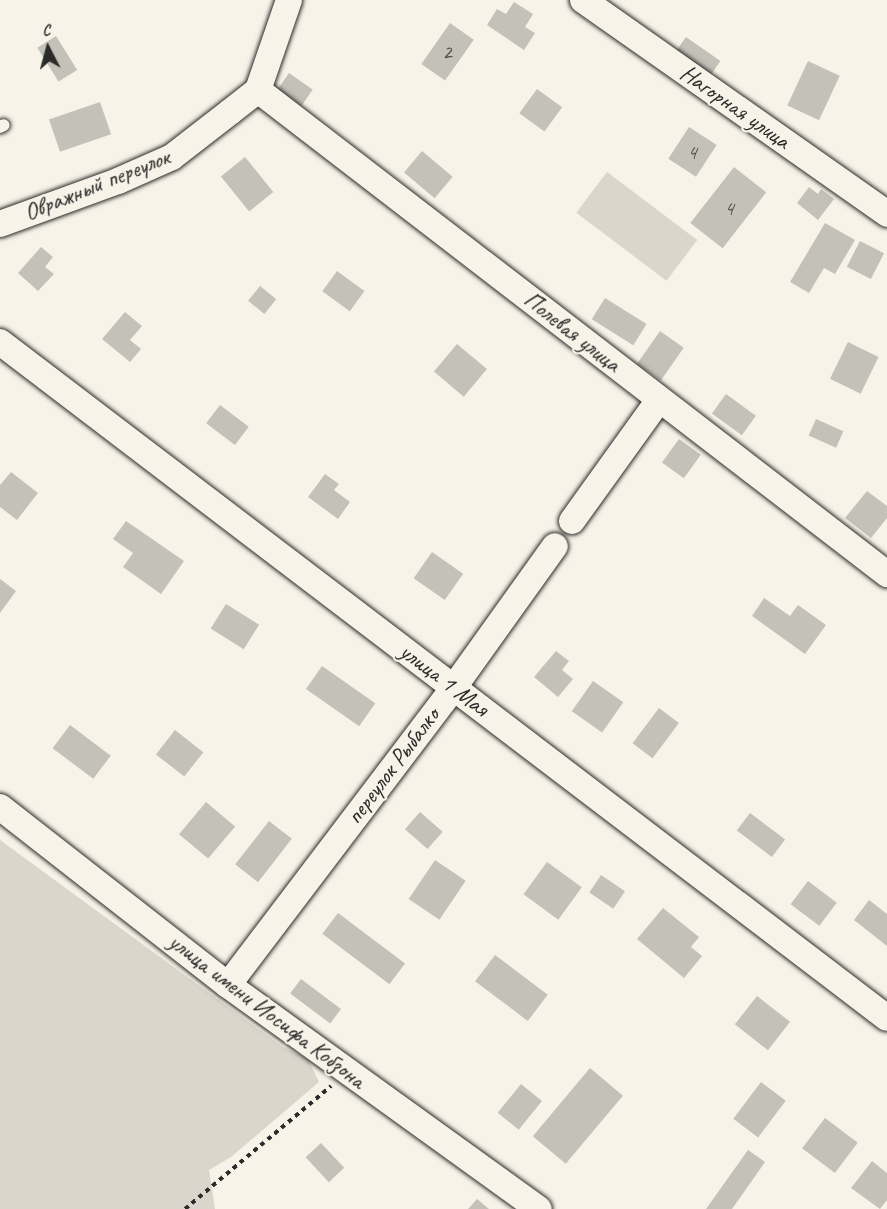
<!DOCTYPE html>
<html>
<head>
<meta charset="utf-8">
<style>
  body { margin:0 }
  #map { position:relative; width:887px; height:1209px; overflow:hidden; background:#f7f3e8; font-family:Caveat,sans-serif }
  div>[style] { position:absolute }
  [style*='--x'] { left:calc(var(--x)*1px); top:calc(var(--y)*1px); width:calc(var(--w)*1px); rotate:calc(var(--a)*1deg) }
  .green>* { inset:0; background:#dad6cc; transform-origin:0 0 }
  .building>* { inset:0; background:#c4c1b9; transform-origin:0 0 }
  .path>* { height:4px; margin-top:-2px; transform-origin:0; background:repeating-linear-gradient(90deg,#2b2b2b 0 4.5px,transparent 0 9px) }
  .roads { filter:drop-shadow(0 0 2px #2b2b2b) drop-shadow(0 0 2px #2b2b2b) }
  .lane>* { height:12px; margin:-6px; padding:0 6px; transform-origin:6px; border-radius:6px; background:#f7f3e8 }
  .street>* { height:26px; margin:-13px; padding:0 13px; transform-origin:13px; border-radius:13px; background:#f7f3e8 }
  span { translate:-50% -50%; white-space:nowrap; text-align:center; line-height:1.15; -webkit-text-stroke:4.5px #f7f3e8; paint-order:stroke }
  .number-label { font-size:21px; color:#51504e }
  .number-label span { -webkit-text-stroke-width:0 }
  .street-label { font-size:24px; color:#2b2b2b }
  .north { position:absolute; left:18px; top:18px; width:60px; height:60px; -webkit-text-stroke:4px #f7f3e8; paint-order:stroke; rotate:354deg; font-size:16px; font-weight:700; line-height:24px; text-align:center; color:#2b2b2b }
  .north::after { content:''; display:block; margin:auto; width:21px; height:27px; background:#2b2b2b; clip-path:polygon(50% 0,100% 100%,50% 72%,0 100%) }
</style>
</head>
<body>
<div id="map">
  <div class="green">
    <div style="left:607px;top:172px;width:113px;height:51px;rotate:37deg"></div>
    <div style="clip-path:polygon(0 840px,283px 1047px,308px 1059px,319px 1082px,231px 1157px,209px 1170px,215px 1209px,0 1209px)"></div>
  </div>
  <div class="building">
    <div style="clip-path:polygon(514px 2px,533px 14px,525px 27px,535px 33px,524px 50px,487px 25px,497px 9px,506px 14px)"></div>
    <div style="left:450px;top:23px;width:29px;height:50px;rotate:35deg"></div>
    <div style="left:56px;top:36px;width:40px;height:22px;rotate:58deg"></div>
    <div style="left:686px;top:37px;width:42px;height:19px;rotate:35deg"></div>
    <div style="left:808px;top:61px;width:35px;height:49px;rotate:25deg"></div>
    <div style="left:289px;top:73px;width:29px;height:20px;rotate:35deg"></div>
    <div style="left:537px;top:89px;width:31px;height:30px;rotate:36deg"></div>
    <div style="left:100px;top:102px;width:34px;height:54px;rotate:71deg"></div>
    <div style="left:689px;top:127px;width:33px;height:38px;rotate:33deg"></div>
    <div style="left:422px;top:151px;width:40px;height:28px;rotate:40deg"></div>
    <div style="left:245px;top:157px;width:45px;height:31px;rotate:51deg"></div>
    <div style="left:734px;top:167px;width:41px;height:71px;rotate:38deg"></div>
    <div style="clip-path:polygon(809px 187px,818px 194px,821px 189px,834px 199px,818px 220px,797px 203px)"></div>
    <div style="clip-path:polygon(825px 223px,855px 240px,835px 274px,824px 268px,809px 293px,790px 282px)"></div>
    <div style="left:860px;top:241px;width:27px;height:29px;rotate:27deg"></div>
    <div style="clip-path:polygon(41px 247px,53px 257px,45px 267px,54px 274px,38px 291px,18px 273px)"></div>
    <div style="left:337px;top:271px;width:34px;height:25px;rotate:36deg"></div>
    <div style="left:260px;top:286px;width:21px;height:19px;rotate:39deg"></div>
    <div style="left:605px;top:298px;width:49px;height:25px;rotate:32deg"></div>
    <div style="clip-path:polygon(125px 312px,142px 326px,130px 340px,141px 349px,130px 362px,102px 339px)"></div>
    <div style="left:660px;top:331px;width:29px;height:40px;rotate:35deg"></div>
    <div style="left:848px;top:342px;width:34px;height:41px;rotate:26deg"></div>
    <div style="left:457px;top:344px;width:39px;height:36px;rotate:40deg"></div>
    <div style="left:726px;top:394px;width:37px;height:24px;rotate:36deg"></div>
    <div style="left:220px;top:405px;width:36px;height:23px;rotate:37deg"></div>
    <div style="left:816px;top:419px;width:30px;height:18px;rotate:24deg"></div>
    <div style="left:679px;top:439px;width:27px;height:29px;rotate:36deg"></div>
    <div style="clip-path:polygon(11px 472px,38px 493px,17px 520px,0 507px,0 485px)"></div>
    <div style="clip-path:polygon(325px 474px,339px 484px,334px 490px,350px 502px,338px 519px,308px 497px)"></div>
    <div style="clip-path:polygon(867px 491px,887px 506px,887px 518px,871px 538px,845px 518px)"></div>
    <div style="clip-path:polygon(126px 521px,184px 561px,161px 594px,123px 567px,133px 553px,113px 539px)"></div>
    <div style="left:432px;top:552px;width:38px;height:32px;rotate:35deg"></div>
    <div style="clip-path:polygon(0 579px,16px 591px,0 613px)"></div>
    <div style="clip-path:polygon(764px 598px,790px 616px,798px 605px,826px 625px,805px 654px,752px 616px)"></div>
    <div style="left:226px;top:604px;width:39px;height:29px;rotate:32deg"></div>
    <div style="clip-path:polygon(556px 651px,569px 661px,562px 670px,573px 679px,558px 697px,534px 677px)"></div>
    <div style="left:322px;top:666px;width:65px;height:28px;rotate:35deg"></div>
    <div style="left:593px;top:681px;width:37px;height:37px;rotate:35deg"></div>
    <div style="left:659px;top:708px;width:25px;height:44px;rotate:37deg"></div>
    <div style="left:70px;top:725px;width:51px;height:29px;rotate:37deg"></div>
    <div style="left:175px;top:730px;width:36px;height:31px;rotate:38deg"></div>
    <div style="left:206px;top:802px;width:38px;height:42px;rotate:40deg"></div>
    <div style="left:420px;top:812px;width:30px;height:23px;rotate:41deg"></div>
    <div style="left:750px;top:813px;width:44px;height:22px;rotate:37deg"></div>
    <div style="left:269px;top:821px;width:29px;height:55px;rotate:38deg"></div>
    <div style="left:435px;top:860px;width:37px;height:47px;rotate:34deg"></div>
    <div style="left:547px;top:862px;width:43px;height:40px;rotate:36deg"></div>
    <div style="left:601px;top:875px;width:29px;height:21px;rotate:34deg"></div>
    <div style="left:808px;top:881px;width:36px;height:29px;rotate:37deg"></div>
    <div style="clip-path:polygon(869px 900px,887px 914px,887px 946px,854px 920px)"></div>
    <div style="clip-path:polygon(663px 908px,699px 937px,691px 947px,702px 956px,684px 978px,637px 939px)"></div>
    <div style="left:338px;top:913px;width:84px;height:26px;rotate:37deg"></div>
    <div style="left:495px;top:955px;width:66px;height:33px;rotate:37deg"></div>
    <div style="left:301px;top:979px;width:50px;height:18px;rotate:37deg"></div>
    <div style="left:757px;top:996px;width:42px;height:36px;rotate:38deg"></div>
    <div style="left:590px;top:1068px;width:43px;height:89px;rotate:40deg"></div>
    <div style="left:761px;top:1082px;width:31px;height:46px;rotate:37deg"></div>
    <div style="left:521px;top:1084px;width:27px;height:37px;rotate:39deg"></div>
    <div style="left:825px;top:1118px;width:41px;height:38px;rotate:37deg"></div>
    <div style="left:321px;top:1143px;width:34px;height:21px;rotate:47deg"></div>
    <div style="clip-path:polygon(748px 1150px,765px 1162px,732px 1209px,706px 1209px)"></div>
    <div style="clip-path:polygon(872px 1161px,887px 1173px,887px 1200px,880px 1209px,851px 1188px)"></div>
    <div style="clip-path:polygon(477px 1199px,489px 1209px,468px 1209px)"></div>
  </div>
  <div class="path">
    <div style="--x:185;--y:1209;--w:191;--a:-40.1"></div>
  </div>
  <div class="roads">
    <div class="lane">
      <div style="--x:0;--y:127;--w:4;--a:-27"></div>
    </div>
    <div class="street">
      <div style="--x:583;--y:0;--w:372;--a:35.1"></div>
      <div style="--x:258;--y:90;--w:794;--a:37.58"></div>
      <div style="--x:0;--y:224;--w:126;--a:-20"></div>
      <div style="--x:118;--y:181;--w:59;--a:-24"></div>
      <div style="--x:172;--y:157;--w:73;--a:-37.8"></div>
      <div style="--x:230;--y:112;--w:36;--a:-38"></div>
      <div style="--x:258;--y:90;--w:95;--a:-71"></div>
      <div style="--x:0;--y:342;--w:1115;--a:37.31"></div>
      <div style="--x:572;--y:521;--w:149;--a:-54.3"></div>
      <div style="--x:0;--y:807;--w:289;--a:38"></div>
      <div style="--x:228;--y:985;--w:383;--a:35.8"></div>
      <div style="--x:228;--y:985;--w:374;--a:-52.8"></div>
      <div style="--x:454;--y:687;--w:173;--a:-54.4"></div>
    </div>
  </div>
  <div class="number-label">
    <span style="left:447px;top:52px">2</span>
    <span style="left:692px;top:152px">4</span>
    <span style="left:729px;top:208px">4</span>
  </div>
  <div class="street-label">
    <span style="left:735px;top:107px;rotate:35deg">Нагорная улица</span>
    <span style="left:97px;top:185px;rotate:-22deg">Овражный переулок</span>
    <span style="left:572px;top:332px;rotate:38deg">Полевая улица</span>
    <span style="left:444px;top:680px;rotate:37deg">улица 1 Мая</span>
    <span style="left:393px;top:766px;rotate:-53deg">переулок Рыбалко</span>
    <span style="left:267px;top:1011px;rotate:37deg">улица имени Иосифа Кобзона</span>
  </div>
  <div class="north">С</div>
</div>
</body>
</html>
